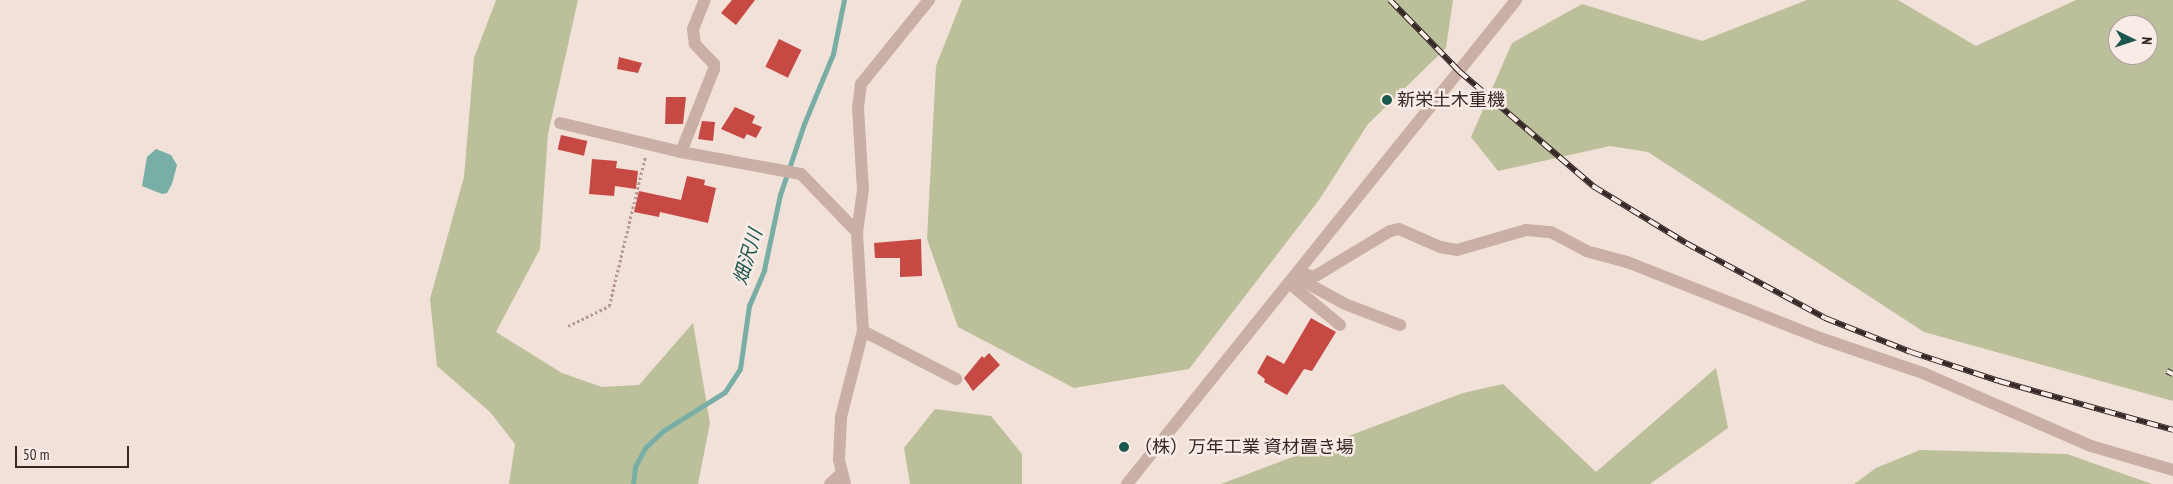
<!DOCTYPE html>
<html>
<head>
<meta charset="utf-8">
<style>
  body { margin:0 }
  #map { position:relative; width:2173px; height:484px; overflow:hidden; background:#f1e1d9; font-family:"PT Sans Narrow","Noto Sans JP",sans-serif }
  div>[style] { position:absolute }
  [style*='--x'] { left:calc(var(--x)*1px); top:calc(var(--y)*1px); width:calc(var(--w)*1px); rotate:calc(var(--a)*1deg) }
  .green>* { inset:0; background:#bbc09a }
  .water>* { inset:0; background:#78aea6 }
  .stream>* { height:4.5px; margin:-2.25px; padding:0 2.25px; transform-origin:2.25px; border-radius:2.25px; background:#78aea6 }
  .building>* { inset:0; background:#c64943; transform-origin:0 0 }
  .path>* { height:2.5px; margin-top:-1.25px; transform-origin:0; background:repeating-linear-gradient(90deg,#b59990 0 2.5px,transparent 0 5px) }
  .minor>* { height:12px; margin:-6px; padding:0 6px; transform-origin:6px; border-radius:6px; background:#c9afa5 }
  .rail>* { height:5.5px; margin-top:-2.75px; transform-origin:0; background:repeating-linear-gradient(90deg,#f9ece6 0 11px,#352827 0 22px); box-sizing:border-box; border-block:1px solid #352827 }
  .dots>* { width:14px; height:14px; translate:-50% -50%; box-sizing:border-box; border:2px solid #f9ece6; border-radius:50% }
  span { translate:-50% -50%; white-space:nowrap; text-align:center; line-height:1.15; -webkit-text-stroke:5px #f9ece6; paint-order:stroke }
  .poi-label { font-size:18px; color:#352827 }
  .left { translate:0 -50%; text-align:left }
  .water-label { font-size:19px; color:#1c574f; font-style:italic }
  .north { position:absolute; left:2108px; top:15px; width:50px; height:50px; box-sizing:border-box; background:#f9ece6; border:1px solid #ab9e9a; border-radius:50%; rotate:94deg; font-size:14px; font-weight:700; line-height:20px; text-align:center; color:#352827 }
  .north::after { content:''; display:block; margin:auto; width:18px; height:22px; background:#1c574f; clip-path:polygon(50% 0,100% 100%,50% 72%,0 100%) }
  .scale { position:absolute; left:15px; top:446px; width:114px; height:22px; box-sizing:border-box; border:2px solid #352827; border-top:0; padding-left:6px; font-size:15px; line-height:18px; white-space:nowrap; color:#352827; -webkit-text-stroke:4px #f9ece6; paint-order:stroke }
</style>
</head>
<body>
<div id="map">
  <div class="green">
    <div style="clip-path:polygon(496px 0,578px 0,548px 134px,540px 249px,496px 332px,562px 373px,602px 387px,639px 385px,693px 323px,710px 423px,698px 484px,509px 484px,515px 444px,490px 412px,437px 366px,430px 299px,464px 177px,474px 58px)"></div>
    <div style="clip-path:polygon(962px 0,1453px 0,1446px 48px,1368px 124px,1319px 200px,1189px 369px,1074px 388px,958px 327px,927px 239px,936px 66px)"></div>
    <div style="clip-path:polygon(evenodd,1807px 0,1898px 0,1976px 46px,2076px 0,2173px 0,2173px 401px,1924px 332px,1648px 152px,1610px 146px,1498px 171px,1471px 137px,1512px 43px,1582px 4px,1702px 41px,1807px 0,2118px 25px,2148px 25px,2148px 55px,2118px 55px,2118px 25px)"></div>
    <div style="clip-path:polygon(1716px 368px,1728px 428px,1650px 484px,1221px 484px,1463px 393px,1503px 384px,1596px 472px)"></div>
    <div style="clip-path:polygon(935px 409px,991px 416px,1022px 454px,1022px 484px,910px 484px,904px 448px)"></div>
    <div style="clip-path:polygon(1920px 450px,2067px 454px,2152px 484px,1854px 484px,1876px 468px)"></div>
  </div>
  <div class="water">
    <div style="clip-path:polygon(156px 149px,171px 155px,177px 165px,172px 184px,167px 193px,162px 194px,142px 186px,147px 157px)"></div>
  </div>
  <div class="stream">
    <div style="--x:633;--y:484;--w:17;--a:-83"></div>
    <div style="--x:635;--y:467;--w:21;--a:-62"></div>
    <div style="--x:645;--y:448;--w:25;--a:-43"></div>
    <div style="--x:663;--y:431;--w:73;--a:-32.2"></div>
    <div style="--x:725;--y:392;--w:27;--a:-57"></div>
    <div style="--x:740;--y:369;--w:64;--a:-81.9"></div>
    <div style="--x:749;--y:306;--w:39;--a:-67"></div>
    <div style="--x:764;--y:270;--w:77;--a:-78"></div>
    <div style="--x:780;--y:195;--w:75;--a:-71.3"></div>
    <div style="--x:804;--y:124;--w:76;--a:-67.5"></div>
    <div style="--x:833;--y:54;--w:55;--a:-78.5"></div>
  </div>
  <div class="building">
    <div style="clip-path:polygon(732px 0,755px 0,736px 25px,721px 13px)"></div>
    <div style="left:779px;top:39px;width:25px;height:31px;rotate:26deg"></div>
    <div style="clip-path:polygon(619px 57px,642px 63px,638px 73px,617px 69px)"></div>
    <div style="clip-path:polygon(666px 97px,686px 97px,683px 124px,665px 124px)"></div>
    <div style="clip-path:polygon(735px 107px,755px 116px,752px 123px,762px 127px,756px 138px,747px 134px,744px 139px,721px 129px)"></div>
    <div style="clip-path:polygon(702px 121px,715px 122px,713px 141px,698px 139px)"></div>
    <div style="left:561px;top:135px;width:27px;height:15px;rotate:13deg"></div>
    <div style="clip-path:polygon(592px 159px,617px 161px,616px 168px,638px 171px,636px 189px,615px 186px,614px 196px,589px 194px)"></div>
    <div style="clip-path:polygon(687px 176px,705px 180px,704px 185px,716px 188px,708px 223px,660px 212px,659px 217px,634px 212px,639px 191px,681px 200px)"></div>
    <div style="clip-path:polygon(921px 239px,922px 276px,900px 277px,900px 258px,875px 258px,874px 243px)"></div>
    <div style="clip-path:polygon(1311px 318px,1336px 332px,1312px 371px,1304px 369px,1287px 395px,1264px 382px,1265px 379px,1257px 373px,1267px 355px,1284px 364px)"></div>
    <div style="clip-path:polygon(989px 353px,1000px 365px,973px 391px,964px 378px,982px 356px,984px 358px)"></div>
  </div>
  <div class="path">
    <div style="--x:568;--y:326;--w:46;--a:-26"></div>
    <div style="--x:609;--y:306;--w:153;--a:-76.4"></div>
  </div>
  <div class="minor">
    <div style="--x:560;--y:123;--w:124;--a:13.5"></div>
    <div style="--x:681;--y:152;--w:122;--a:10.4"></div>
    <div style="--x:801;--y:174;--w:81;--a:46"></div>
    <div style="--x:681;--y:152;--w:89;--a:-68.3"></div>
    <div style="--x:714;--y:69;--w:5;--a:-90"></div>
    <div style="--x:714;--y:64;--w:28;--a:-134"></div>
    <div style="--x:695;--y:44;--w:15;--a:-98"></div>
    <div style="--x:693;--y:29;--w:31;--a:-68"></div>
    <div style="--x:1298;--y:271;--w:15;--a:23"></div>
    <div style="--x:1312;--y:277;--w:5;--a:-22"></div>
    <div style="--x:1317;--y:275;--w:85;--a:-31.1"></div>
    <div style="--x:1390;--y:231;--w:9;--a:-13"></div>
    <div style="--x:1399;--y:229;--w:45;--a:23.7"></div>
    <div style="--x:1440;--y:247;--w:17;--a:10"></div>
    <div style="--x:1457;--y:250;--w:72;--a:-16.2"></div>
    <div style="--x:1526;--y:230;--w:25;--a:5"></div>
    <div style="--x:1551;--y:232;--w:40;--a:28"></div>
    <div style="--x:1586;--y:251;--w:42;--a:15"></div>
    <div style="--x:1627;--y:262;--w:204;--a:21.5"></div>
    <div style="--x:1817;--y:337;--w:112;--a:18.8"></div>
    <div style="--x:1923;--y:373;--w:183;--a:23.5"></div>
    <div style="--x:2091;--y:446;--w:85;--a:16.3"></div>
    <div style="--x:1296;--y:277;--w:56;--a:28.9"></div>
    <div style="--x:1345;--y:304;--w:59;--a:20.9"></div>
    <div style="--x:1289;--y:283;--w:66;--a:39.5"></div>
    <div style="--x:863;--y:331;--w:105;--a:27.3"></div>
    <div style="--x:830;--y:484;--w:16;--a:-43"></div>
    <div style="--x:845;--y:484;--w:25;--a:-104"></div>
    <div style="--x:839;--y:460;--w:43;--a:-87.3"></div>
    <div style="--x:841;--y:417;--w:89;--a:-75.7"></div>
    <div style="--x:863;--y:331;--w:99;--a:-93.5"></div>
    <div style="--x:857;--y:232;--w:42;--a:-81.9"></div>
    <div style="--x:863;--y:190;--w:82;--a:-93.5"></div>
    <div style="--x:858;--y:108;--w:24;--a:-83"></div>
    <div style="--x:861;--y:84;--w:108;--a:-51"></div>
    <div style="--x:1127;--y:484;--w:621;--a:-51.21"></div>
  </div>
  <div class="rail">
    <div style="--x:1390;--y:0;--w:99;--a:45.8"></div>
    <div style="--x:1459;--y:71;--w:177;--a:40.6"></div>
    <div style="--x:1593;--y:186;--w:109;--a:31.5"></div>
    <div style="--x:1686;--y:243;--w:158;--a:28.3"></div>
    <div style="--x:1825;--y:318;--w:92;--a:21.6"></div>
    <div style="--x:1911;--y:352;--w:93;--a:18.2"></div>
    <div style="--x:1999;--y:381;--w:181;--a:15.7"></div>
    <div style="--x:2167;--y:371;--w:7;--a:27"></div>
  </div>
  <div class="dots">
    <div style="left:1387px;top:100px;background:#1c574f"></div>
    <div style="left:1124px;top:447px;background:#1c574f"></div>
  </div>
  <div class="poi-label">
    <span class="left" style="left:1397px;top:100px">新栄土木重機</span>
    <span class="left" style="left:1134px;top:447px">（株）万年工業 資材置き場</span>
  </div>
  <div class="water-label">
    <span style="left:748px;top:257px;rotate:-73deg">畑沢川</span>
  </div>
  <div class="north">N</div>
  <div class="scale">50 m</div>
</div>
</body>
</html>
